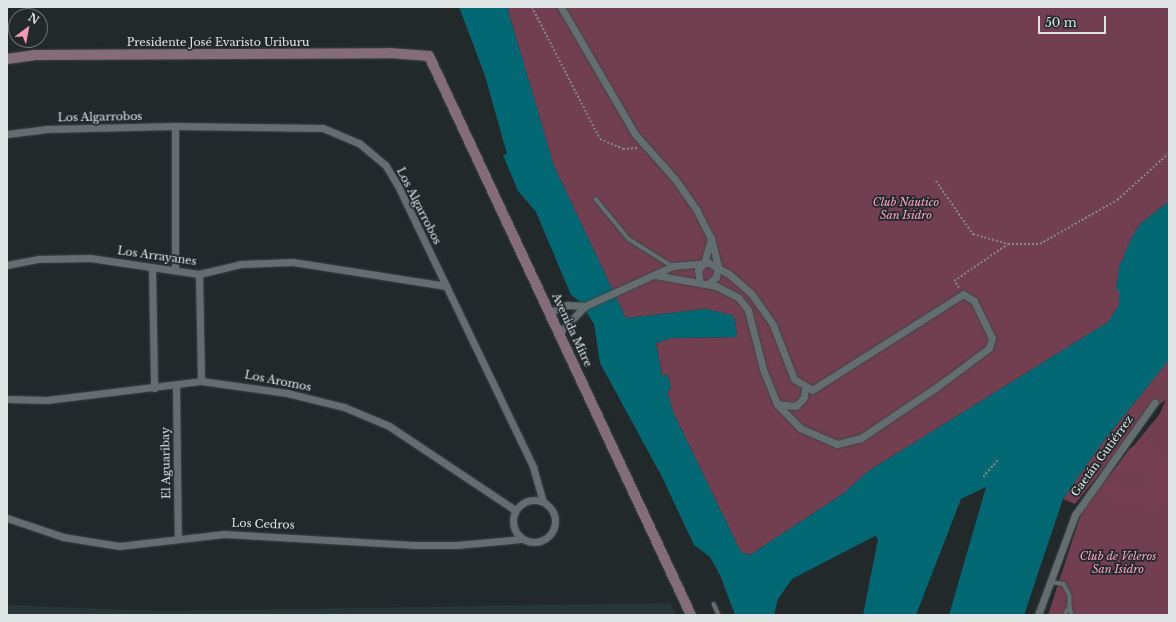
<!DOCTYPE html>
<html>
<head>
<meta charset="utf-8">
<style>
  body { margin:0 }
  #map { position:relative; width:1176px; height:622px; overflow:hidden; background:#21292b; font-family:"Libre Baskerville",serif }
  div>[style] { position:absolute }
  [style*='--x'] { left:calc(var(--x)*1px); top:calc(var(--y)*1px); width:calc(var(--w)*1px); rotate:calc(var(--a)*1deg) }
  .built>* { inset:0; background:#263639 }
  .green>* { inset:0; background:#723f50 }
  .forest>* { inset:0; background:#763e51 }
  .water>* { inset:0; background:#006773 }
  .path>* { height:1.5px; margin-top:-0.75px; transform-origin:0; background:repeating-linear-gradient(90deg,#818889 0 2px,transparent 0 4px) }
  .roads { filter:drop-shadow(0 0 1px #3d4545) drop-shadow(0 0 1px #3d4545) }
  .lane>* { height:3.5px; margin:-1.75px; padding:0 1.75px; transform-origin:1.75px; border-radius:1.75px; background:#646e70 }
  .street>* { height:7px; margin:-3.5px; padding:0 3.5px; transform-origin:3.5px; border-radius:3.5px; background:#646e70 }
  .street>.ring { margin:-3.5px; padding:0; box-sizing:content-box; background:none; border:7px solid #646e70; border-radius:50% }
  .secondary>* { height:10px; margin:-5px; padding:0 5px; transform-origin:5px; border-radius:5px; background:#846d79 }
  span { translate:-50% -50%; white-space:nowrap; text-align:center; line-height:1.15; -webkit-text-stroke:3.5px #21292b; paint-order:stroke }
  .street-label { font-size:11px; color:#dfe5e5 }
  .park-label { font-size:11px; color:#ffa4c1; font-style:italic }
  .frame { position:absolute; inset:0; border:8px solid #dfe5e5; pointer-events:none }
  .north { position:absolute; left:8px; top:8px; width:40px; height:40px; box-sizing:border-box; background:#21292b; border:1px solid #6d7475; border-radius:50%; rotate:32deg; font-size:11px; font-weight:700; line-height:16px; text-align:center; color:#dfe5e5 }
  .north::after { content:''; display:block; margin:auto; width:14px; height:18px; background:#f09ab5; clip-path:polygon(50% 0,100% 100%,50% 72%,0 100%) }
  .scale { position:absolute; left:1038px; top:16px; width:68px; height:18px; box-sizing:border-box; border:2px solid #dfe5e5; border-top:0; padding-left:5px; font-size:12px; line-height:14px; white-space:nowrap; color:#dfe5e5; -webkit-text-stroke:3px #21292b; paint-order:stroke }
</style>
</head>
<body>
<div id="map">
  <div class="built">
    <div style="clip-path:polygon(670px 603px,676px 615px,7px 615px,7px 605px,160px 611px)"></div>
  </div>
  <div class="green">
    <div style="clip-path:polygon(507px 7px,1169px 7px,1169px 201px,1140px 224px,1131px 239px,1119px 267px,1116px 290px,1119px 290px,1119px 305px,1108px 322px,867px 472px,844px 493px,750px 555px,741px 552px,674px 414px,667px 391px,671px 389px,668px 375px,662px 376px,656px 343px,672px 338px,737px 337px,735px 320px,732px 315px,705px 309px,626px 318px,554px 166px)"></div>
    <div style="clip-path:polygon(1169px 360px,1169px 615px,1048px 615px,1080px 517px,1091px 497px,1159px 415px,1166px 400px,1150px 411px,1075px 504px,1063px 499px,1102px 443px)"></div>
  </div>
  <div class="forest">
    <div style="clip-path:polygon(1150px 440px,1169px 458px,1169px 504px,1145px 510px,1143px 504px,1115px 505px,1112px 492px,1105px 493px,1102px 485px,1109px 482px,1149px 490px,1147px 475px,1111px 474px,1130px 448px)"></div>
  </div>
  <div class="water">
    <div style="clip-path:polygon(459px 7px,507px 7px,554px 166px,626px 318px,705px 309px,732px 315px,735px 320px,737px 337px,672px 338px,656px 343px,662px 376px,668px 375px,671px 389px,667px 391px,674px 414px,741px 552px,750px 555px,844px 493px,867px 472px,1108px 322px,1119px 305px,1119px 290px,1116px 290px,1119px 267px,1131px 239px,1140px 224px,1169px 201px,1169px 360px,1102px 443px,1063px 499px,1024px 615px,949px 615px,986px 487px,961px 499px,916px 615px,863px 615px,878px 539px,875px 536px,792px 579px,778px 599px,774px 615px,735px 615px,720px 575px,710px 557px,694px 545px,662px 477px,600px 363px,594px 324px,579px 301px,571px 295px,536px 212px,518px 191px,503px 155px,507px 154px,485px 76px)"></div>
  </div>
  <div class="path">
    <div style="--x:532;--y:7;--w:148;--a:62.7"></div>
    <div style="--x:600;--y:139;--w:25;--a:23"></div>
    <div style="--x:623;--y:149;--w:14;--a:-4"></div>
    <div style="--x:936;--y:181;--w:65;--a:55.1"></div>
    <div style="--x:973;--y:234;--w:36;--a:16"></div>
    <div style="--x:1008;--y:244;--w:32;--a:0"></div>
    <div style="--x:1040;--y:244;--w:89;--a:-29.7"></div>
    <div style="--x:1117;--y:200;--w:70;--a:-42.1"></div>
    <div style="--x:959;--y:288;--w:9;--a:-126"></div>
    <div style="--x:954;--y:281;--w:65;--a:-34.4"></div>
    <div style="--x:983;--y:477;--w:23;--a:-49"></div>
  </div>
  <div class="roads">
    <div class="lane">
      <div style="--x:596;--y:199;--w:52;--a:50.5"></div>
      <div style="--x:629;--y:239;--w:51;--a:32.1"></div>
      <div style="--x:1050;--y:582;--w:14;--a:8"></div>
      <div style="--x:1064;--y:584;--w:13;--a:63"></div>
      <div style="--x:1070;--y:596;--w:11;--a:90"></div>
      <div style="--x:1070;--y:607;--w:9;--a:122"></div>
      <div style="--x:714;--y:604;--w:12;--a:66"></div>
      <div style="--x:1070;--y:607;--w:8;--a:76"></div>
    </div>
    <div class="street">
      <div style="--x:561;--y:7;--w:147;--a:59.8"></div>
      <div style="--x:635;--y:134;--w:60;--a:48.4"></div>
      <div style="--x:675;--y:179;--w:39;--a:55"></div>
      <div style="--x:697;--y:211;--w:30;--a:63"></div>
      <div style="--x:711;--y:238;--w:30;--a:76"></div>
      <div style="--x:718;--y:267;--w:10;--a:101"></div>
      <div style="--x:716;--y:277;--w:11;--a:139"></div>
      <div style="--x:175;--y:126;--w:144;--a:90"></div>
      <div style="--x:7;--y:134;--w:39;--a:-7"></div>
      <div style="--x:46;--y:129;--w:129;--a:-1.3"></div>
      <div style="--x:175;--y:126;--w:148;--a:0.8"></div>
      <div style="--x:323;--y:128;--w:39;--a:23"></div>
      <div style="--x:359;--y:143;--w:35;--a:40"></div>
      <div style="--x:386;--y:166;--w:26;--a:59"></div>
      <div style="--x:399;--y:188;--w:310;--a:64.3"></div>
      <div style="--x:533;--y:467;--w:36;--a:74"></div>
      <div style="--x:7;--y:265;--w:32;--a:-11"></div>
      <div style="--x:38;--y:259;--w:52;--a:-1.1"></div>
      <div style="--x:90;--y:258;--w:110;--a:8.4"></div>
      <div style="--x:199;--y:274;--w:43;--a:-13.4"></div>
      <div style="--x:241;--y:264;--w:52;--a:-2.2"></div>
      <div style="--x:293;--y:262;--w:155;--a:8.9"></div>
      <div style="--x:152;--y:268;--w:120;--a:89"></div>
      <div style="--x:199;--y:274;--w:107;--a:88.9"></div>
      <div style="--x:700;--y:283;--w:13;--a:-99"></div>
      <div style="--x:698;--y:270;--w:9;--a:-49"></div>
      <div style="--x:704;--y:263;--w:26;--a:-74"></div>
      <div style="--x:550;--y:312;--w:18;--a:-22"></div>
      <div style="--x:567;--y:305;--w:18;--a:3"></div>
      <div style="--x:585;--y:306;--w:97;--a:-24.4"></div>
      <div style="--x:673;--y:266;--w:36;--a:-5"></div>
      <div style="--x:709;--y:263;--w:23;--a:29"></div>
      <div style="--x:729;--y:274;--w:29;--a:41"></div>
      <div style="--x:751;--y:293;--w:39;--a:55"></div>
      <div style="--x:773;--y:325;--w:58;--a:68.7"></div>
      <div style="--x:794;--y:379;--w:21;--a:31"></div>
      <div style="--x:812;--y:390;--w:179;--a:-32.4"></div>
      <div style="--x:963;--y:294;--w:13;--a:32"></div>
      <div style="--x:974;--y:301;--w:41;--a:64.1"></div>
      <div style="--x:992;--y:338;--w:10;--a:107"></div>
      <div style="--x:989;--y:348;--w:64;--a:143.3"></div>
      <div style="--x:938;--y:386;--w:93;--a:146"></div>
      <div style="--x:861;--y:438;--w:25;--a:166"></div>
      <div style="--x:837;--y:444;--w:40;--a:-156.6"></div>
      <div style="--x:800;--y:428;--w:33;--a:-134"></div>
      <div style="--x:777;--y:404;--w:38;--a:-112"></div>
      <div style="--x:763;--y:369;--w:61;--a:-104.3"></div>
      <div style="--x:748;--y:310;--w:15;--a:-127"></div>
      <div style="--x:739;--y:298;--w:26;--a:-152"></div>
      <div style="--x:716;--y:286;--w:62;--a:-169.8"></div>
      <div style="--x:560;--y:332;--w:36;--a:-46"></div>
      <div style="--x:176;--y:386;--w:153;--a:89.3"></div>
      <div style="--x:7;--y:399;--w:40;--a:1.4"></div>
      <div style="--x:47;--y:400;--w:155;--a:-7"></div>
      <div style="--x:201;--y:381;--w:87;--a:7.9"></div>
      <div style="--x:287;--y:393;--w:59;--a:13.8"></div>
      <div style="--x:344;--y:407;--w:49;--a:22.9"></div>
      <div style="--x:389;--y:426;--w:151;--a:33.7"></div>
      <div style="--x:777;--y:404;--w:19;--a:6"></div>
      <div style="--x:796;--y:406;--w:12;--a:-48"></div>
      <div style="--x:804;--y:397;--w:9;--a:-84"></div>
      <div class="ring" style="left:513px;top:500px;width:35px;height:35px"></div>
      <div style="--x:7;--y:518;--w:59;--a:18.7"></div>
      <div style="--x:63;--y:537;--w:57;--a:9.1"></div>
      <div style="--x:119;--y:546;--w:106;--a:-6.5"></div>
      <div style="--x:224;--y:534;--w:189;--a:3.3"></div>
      <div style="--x:413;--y:545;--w:44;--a:0"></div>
      <div style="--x:457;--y:545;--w:65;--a:-5.3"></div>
      <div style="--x:1038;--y:615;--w:107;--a:-69.7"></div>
      <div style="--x:1075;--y:515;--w:138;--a:-54.7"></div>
    </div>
    <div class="secondary">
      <div style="--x:7;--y:59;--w:27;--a:-8"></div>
      <div style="--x:34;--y:55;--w:355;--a:-0.3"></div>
      <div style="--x:389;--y:53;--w:40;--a:4.3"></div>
      <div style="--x:429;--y:56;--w:617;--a:64.89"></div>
    </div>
  </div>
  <div class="street-label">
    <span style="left:218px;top:42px">Presidente José Evaristo Uriburu</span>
    <span style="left:100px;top:117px;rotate:-1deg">Los Algarrobos</span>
    <span style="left:419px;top:206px;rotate:63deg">Los Algarrobos</span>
    <span style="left:157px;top:256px;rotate:8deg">Los Arrayanes</span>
    <span style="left:572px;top:330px;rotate:65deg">Avenida Mitre</span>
    <span style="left:278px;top:381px;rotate:11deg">Los Aromos</span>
    <span style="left:1102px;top:456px;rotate:-54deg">Gaetán Gutiérrez</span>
    <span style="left:166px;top:463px;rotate:-91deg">El Aguaribay</span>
    <span style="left:263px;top:524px;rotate:2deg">Los Cedros</span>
  </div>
  <div class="park-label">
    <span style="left:906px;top:209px">Club Náutico<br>San Isidro</span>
    <span style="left:1118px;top:563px">Club de Veleros<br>San Isidro</span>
  </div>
  <div class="frame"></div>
  <div class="north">N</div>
  <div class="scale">50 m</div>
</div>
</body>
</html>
